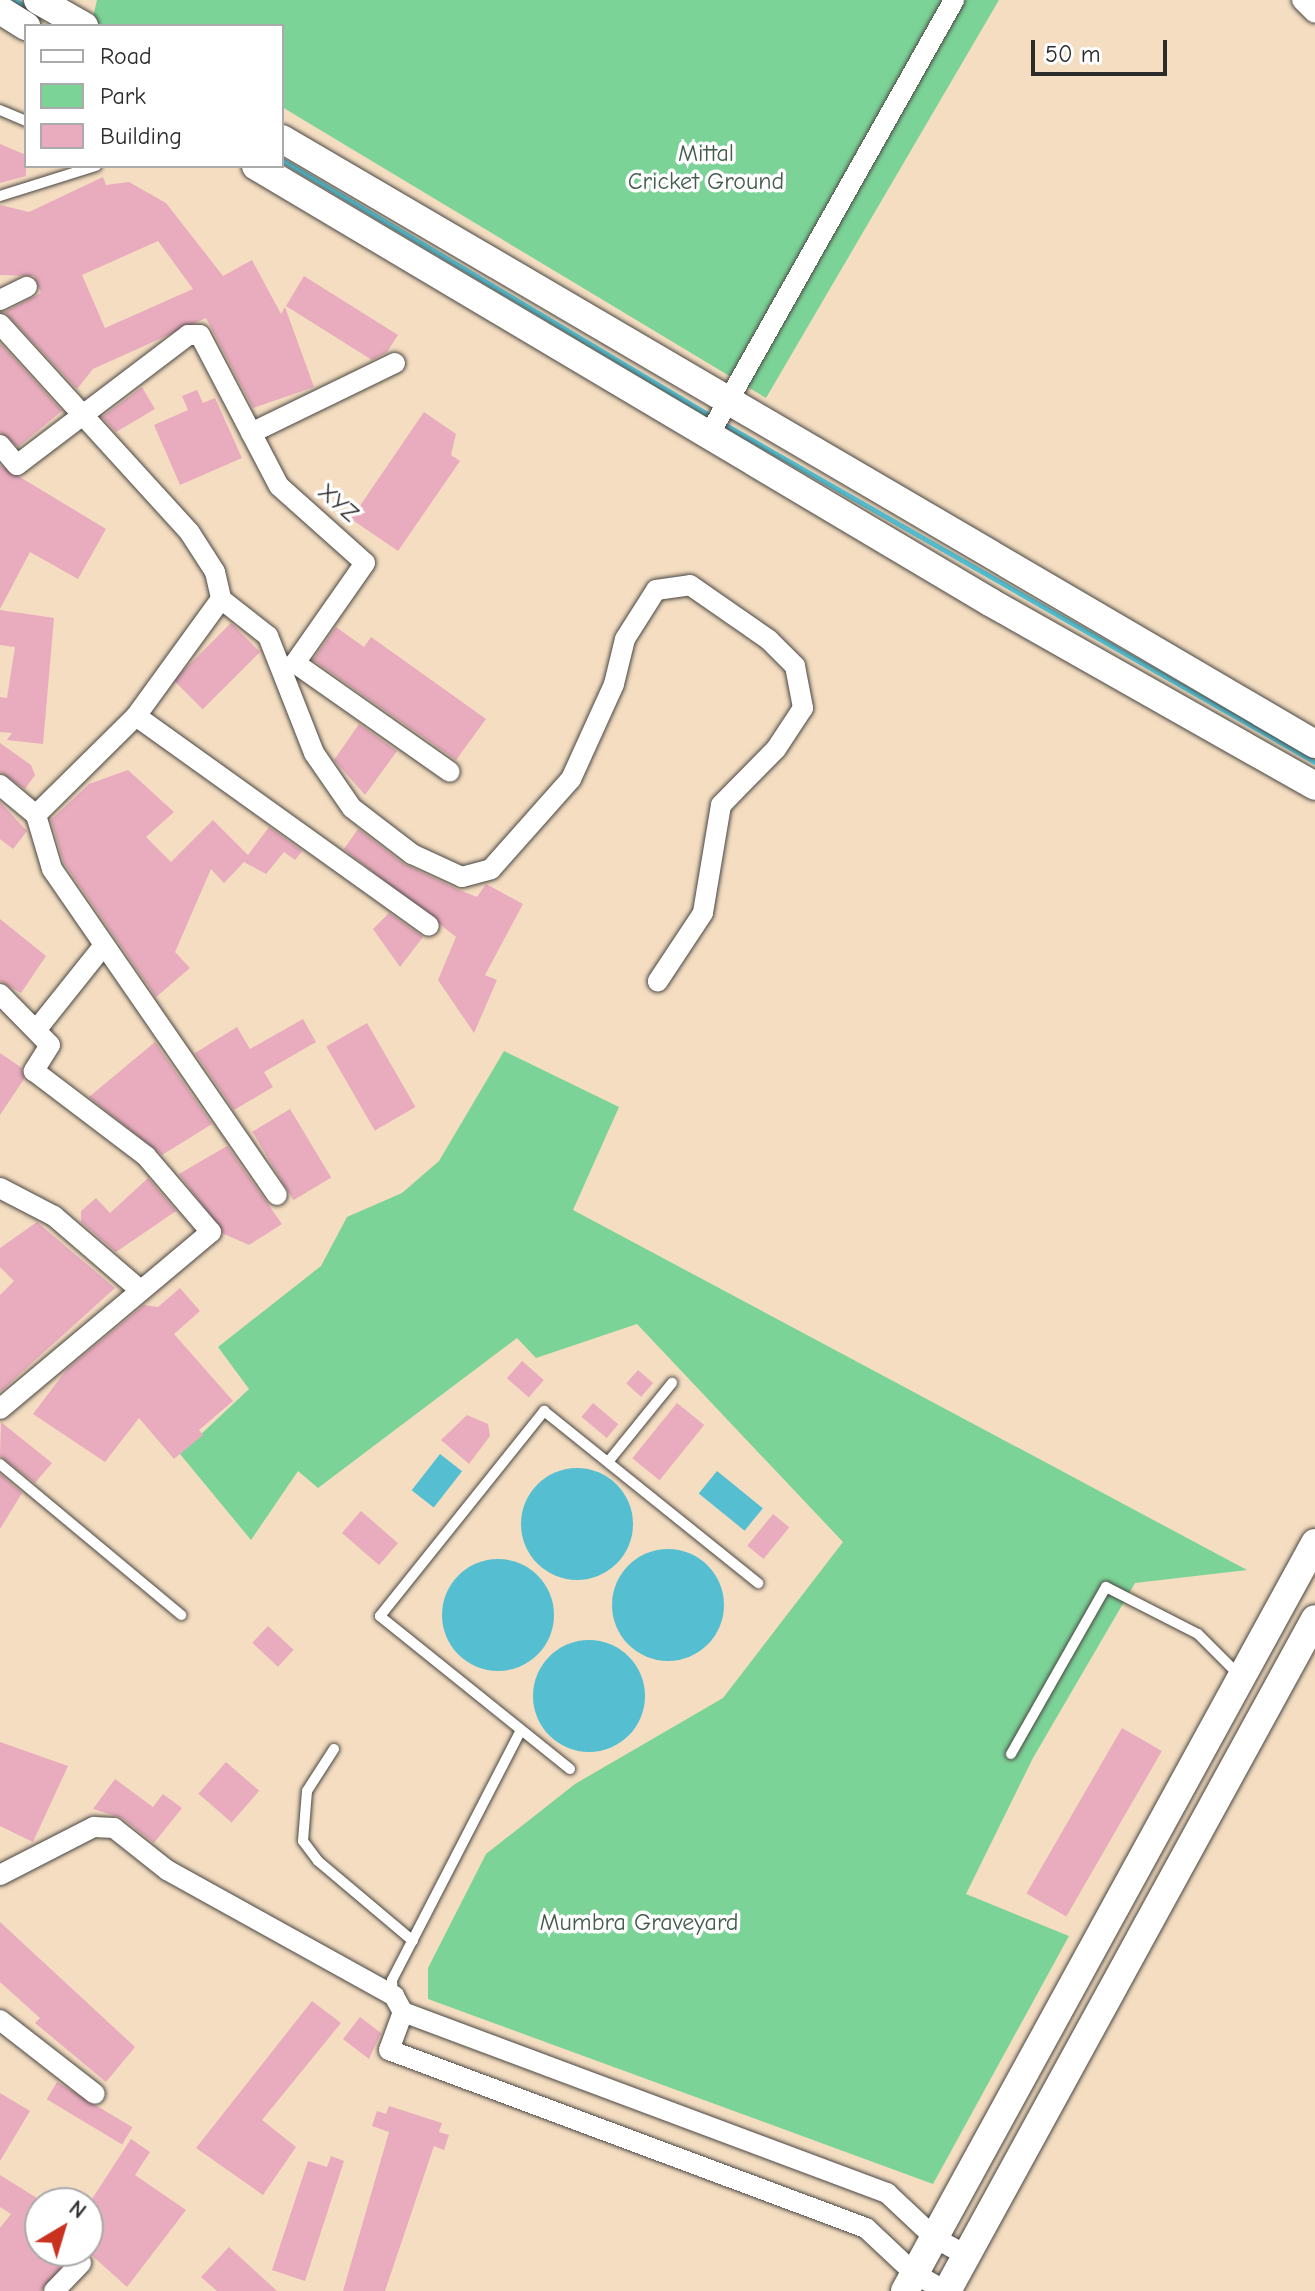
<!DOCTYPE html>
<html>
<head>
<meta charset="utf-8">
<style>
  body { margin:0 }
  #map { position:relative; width:1315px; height:2291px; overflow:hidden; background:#f4ddc1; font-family:"Comic Neue",sans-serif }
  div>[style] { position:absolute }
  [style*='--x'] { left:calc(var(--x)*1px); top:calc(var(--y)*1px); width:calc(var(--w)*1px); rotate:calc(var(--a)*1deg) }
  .green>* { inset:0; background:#7cd397 }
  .water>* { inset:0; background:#55bfd1; transform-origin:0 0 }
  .round { border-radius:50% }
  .stream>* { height:5px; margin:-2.5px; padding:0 2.5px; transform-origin:2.5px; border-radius:2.5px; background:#55bfd1 }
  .building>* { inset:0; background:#e9acbe; transform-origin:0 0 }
  .roads { filter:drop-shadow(0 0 2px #494642) drop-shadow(0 0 2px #494642) }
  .lane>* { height:10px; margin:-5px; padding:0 5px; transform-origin:5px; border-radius:5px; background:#fff }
  .street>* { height:20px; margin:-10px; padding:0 10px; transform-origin:10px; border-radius:10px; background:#fff }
  .secondary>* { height:28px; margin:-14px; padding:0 14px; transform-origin:14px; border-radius:14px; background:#fff }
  span { translate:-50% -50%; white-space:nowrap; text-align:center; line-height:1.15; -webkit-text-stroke:7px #fff; paint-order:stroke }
  .park-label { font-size:24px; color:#435d4b }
  .street-label { font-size:24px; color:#2b2b2b }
  .legend { position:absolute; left:24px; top:24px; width:260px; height:144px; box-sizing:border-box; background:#fff; border:2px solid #aaa; margin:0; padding:10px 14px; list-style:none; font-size:24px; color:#2b2b2b }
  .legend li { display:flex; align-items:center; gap:16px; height:40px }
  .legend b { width:40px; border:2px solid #aaa }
  .north { position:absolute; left:24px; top:2187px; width:80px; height:80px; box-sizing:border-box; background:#fff; border:2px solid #aaa; border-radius:50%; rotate:38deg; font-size:22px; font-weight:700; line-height:32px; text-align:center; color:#2b2b2b }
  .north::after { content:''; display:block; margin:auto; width:28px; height:36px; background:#c8321e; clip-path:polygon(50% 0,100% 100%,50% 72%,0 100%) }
  .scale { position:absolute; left:1031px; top:40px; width:136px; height:36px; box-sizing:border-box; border:4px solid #2b2b2b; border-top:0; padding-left:10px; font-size:24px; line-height:28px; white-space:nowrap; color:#2b2b2b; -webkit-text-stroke:6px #fff; paint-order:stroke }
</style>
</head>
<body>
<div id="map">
  <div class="green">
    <div style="clip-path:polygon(97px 0,999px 0,766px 398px,282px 107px,282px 26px,106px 26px,92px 21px)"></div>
    <div style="clip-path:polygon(504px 1051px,619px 1107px,573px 1210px,1247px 1570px,1135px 1583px,1033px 1758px,966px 1894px,1069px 1936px,933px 2184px,428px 1999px,428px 1968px,486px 1854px,575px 1784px,723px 1698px,843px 1542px,637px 1324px,536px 1358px,517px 1338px,318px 1488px,298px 1471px,251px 1540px,180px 1454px,249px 1389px,218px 1347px,321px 1266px,347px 1217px,402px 1193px,439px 1161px)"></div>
  </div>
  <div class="water">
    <div style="left:440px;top:1454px;width:28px;height:46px;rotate:38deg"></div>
    <div class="round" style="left:521px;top:1468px;width:112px;height:112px"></div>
    <div style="left:717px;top:1471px;width:59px;height:29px;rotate:39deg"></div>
    <div class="round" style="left:612px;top:1549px;width:112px;height:112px"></div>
    <div class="round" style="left:442px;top:1559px;width:112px;height:112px"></div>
    <div class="round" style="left:533px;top:1640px;width:112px;height:112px"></div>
  </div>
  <div class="stream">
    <div style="--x:15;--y:0;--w:15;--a:32"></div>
    <div style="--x:282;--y:160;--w:503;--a:30.85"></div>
    <div style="--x:722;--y:423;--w:683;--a:29.76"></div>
  </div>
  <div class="building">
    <div style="clip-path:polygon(0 144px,26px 155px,26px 176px,0 183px)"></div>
    <div style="clip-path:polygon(evenodd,103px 177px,106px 185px,129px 182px,166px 203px,223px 276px,252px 260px,281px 314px,285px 307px,314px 387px,253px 408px,206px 318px,93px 369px,77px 389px,5px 312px,41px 293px,34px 276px,0 275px,0 205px,29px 212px,103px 177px,158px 241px,193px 289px,105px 328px,82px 275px,158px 241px)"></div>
    <div style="clip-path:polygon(304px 276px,398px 335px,387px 352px,372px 360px,286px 306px)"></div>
    <div style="clip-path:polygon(0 343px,62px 411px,18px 447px,0 432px)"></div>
    <div style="clip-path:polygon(142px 387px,155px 409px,116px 432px,102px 417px)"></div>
    <div style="clip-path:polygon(197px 390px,203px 403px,215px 398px,242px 458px,180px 485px,154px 425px,188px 410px,182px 396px)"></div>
    <div style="clip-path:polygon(424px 412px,456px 434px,451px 455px,460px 461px,398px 551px,351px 519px)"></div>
    <div style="clip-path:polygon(0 465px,106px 529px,78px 579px,30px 552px,0 609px)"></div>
    <div style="clip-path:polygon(0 610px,54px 618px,43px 744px,7px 740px,12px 733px,0 732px,0 697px,7px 698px,15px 647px,0 645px)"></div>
    <div style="left:231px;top:623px;width:41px;height:81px;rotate:45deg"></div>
    <div style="clip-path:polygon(336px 627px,364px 647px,371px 637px,486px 719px,456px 760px,313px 660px)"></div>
    <div style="clip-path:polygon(359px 724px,397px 751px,365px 795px,334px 760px)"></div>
    <div style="clip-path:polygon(0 743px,31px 765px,35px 775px,25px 789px,0 772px)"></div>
    <div style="clip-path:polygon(128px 770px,174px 812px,146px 837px,171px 862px,213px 820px,248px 855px,269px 827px,302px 851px,295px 860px,284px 852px,266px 874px,244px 862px,224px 883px,211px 869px,175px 952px,190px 968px,156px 997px,64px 863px,51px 820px,89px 784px)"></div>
    <div style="clip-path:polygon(0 802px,27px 831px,13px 849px,0 839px)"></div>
    <div style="clip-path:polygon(358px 829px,404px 864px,457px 889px,477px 897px,486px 884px,523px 904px,485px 975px,497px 980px,474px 1033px,438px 980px,456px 937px,344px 849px)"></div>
    <div style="clip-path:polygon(389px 913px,423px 937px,400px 967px,373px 929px)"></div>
    <div style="clip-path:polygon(0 919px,46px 956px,21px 993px,0 981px)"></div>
    <div style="clip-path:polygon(303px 1019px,316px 1042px,264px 1072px,273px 1087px,234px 1110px,195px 1053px,237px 1027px,250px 1049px)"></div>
    <div style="left:367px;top:1023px;width:97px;height:47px;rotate:60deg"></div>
    <div style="clip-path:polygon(155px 1042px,212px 1124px,162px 1155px,89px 1097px)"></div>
    <div style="clip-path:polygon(0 1053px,22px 1068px,24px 1079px,0 1115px)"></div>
    <div style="left:290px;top:1109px;width:80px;height:44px;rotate:59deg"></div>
    <div style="clip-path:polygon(227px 1146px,282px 1224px,249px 1245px,224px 1234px,179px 1174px)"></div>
    <div style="clip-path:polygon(148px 1178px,176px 1211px,116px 1252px,81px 1222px,81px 1211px,96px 1198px,110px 1213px)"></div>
    <div style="clip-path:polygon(37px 1222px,115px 1288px,0 1392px,0 1295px,14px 1281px,0 1267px,0 1248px)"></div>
    <div style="clip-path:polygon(180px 1288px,200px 1311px,174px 1334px,233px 1401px,199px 1430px,203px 1435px,174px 1459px,139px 1418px,105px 1462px,33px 1414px,67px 1369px,144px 1305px,158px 1307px)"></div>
    <div style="left:522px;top:1361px;width:29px;height:23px;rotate:41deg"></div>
    <div style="left:638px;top:1370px;width:20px;height:18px;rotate:41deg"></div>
    <div style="left:593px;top:1403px;width:33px;height:18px;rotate:40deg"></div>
    <div style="left:677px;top:1403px;width:35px;height:71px;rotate:39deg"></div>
    <div style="clip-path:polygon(467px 1415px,488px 1424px,490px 1436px,469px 1464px,441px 1440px)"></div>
    <div style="clip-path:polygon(1px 1422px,52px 1463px,35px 1483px,0 1456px)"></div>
    <div style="clip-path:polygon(0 1474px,22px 1493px,0 1529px)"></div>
    <div style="left:361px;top:1511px;width:49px;height:29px;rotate:41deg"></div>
    <div style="left:773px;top:1514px;width:21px;height:41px;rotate:39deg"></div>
    <div style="left:268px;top:1626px;width:35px;height:23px;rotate:43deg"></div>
    <div style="left:1122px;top:1728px;width:46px;height:191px;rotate:30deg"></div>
    <div style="clip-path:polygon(0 1742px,68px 1766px,33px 1842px,0 1826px)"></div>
    <div style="left:226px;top:1762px;width:44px;height:42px;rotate:41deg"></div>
    <div style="clip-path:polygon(115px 1779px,153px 1807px,163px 1794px,182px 1808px,154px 1843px,122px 1818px,93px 1809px)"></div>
    <div style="clip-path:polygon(0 1922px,135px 2047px,106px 2082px,35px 2023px,40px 2018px,0 1982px)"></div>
    <div style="clip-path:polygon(312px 2001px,341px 2023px,262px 2120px,296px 2147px,263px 2195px,196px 2148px)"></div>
    <div style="clip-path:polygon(360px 2017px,381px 2033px,369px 2059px,343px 2039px)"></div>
    <div style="left:57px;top:2082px;width:88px;height:20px;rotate:31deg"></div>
    <div style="clip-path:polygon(0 2093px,30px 2111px,0 2161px)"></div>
    <div style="clip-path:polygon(389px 2106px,442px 2123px,439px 2132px,449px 2135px,444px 2150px,434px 2146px,385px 2291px,343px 2291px,389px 2132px,372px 2126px,377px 2111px,386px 2114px)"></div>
    <div style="clip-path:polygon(131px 2139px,150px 2152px,135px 2175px,186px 2210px,127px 2287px,88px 2252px,88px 2205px)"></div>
    <div style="clip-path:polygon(331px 2156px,344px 2161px,305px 2281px,272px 2270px,308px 2161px,327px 2167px)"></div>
    <div style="clip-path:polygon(0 2175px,40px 2200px,40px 2251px,76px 2251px,41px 2291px,0 2291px,0 2228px,11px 2214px,0 2207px)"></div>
    <div style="clip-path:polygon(229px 2247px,277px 2291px,217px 2291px,201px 2277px)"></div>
  </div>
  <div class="roads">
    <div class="lane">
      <div style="--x:0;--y:110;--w:28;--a:23"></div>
      <div style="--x:0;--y:196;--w:101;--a:-17.4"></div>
      <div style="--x:608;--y:1462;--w:102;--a:-51"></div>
      <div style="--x:0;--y:1464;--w:236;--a:39.8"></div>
      <div style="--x:334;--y:1749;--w:50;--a:122.7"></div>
      <div style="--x:307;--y:1791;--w:50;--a:94.6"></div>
      <div style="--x:303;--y:1841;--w:25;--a:53"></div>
      <div style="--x:318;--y:1861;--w:124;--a:40.1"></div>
      <div style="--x:1011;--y:1754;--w:192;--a:-60.4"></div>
      <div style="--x:1106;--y:1587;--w:103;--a:27.1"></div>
      <div style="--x:1198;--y:1634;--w:59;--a:45"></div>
      <div style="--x:570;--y:1769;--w:244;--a:-141.2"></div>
      <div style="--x:380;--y:1616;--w:263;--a:-51.3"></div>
      <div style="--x:544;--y:1411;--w:275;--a:38.8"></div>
      <div style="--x:393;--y:1995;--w:15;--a:-94"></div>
      <div style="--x:392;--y:1980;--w:281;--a:-62.7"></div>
    </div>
    <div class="street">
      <div style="--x:1302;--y:0;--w:18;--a:45"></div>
      <div style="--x:0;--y:300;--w:30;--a:-26"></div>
      <div style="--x:0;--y:324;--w:282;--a:47.7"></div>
      <div style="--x:190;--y:533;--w:46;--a:57.3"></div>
      <div style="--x:215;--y:572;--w:28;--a:77"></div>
      <div style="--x:221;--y:599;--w:145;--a:126"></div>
      <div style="--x:136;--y:716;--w:141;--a:135.3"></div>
      <div style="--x:251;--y:433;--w:160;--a:-25.9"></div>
      <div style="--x:709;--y:435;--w:499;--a:-60.6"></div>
      <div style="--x:0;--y:445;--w:26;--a:50"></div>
      <div style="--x:17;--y:465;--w:215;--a:-37.2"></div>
      <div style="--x:188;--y:335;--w:12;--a:0"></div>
      <div style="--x:200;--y:335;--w:170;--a:62.4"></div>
      <div style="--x:279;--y:486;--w:115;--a:41.8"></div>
      <div style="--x:365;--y:563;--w:122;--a:125"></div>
      <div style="--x:295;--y:663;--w:189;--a:35.1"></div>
      <div style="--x:221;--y:599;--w:60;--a:38.2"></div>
      <div style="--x:268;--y:636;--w:126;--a:68.5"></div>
      <div style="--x:314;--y:753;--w:67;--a:55.4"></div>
      <div style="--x:352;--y:808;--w:76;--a:37.5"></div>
      <div style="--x:412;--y:854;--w:55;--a:24.7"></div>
      <div style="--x:462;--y:877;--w:30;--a:-15"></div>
      <div style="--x:491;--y:869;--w:120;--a:-48.4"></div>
      <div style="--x:571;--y:779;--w:104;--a:-65.6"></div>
      <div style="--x:614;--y:684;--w:46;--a:-76.3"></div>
      <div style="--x:625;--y:639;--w:58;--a:-57.7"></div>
      <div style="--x:656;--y:590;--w:34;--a:-8"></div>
      <div style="--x:690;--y:585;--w:96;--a:34.8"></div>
      <div style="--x:769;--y:640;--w:37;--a:45"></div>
      <div style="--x:795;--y:666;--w:43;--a:79.2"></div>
      <div style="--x:803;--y:708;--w:49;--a:123.4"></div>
      <div style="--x:776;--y:749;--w:78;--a:134.5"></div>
      <div style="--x:721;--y:805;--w:109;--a:99.5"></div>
      <div style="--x:703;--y:913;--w:82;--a:123.5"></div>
      <div style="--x:136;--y:716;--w:360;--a:35.6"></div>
      <div style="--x:0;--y:785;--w:47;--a:39.8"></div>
      <div style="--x:36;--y:815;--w:56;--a:73.5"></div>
      <div style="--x:52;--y:869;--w:396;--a:55.4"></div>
      <div style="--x:0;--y:994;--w:71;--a:45.6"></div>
      <div style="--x:50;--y:1045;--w:31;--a:122"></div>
      <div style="--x:34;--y:1071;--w:141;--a:37.2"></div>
      <div style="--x:146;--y:1156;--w:100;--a:49.5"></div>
      <div style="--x:211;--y:1232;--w:275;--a:140"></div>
      <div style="--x:37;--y:1029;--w:107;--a:-51.4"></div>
      <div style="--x:0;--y:1188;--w:61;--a:27.4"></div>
      <div style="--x:54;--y:1216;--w:113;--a:40.7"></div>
      <div style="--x:0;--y:1875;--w:106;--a:-27.1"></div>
      <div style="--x:94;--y:1827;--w:20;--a:3"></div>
      <div style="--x:114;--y:1828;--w:68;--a:38.4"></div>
      <div style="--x:167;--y:1870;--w:260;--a:29"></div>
      <div style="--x:394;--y:1996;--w:18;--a:61"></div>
      <div style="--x:0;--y:2020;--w:120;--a:37.9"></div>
      <div style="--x:54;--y:2291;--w:39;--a:-46"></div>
      <div style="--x:945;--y:2291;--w:34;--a:-150"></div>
      <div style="--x:915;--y:2274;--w:67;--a:-136.8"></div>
      <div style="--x:866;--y:2228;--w:509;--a:-159.54"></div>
      <div style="--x:389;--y:2050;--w:40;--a:-69.8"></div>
      <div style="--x:403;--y:2012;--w:517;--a:20.5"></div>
      <div style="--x:887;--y:2193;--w:66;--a:43.2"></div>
      <div style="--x:935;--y:2238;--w:37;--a:29"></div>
    </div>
    <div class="secondary">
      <div style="--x:38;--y:0;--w:53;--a:29.5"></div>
      <div style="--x:0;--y:10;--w:31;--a:32"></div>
      <div style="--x:282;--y:139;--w:1197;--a:30.36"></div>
      <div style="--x:256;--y:166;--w:854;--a:30.71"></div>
      <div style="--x:990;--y:602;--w:373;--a:29.5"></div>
      <div style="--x:905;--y:2291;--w:853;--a:-61.27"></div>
      <div style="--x:947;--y:2291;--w:766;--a:-61.29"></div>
    </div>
  </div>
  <div class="park-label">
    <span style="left:706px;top:168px">Mittal<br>Cricket Ground</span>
    <span style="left:639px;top:1923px">Mumbra Graveyard</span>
  </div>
  <div class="street-label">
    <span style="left:338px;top:503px;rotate:41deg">XYZ</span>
  </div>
  <ul class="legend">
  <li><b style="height:10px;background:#fff"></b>Road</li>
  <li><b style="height:22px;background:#7cd397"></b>Park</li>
  <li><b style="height:22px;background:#e9acbe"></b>Building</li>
  </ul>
  <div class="north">N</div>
  <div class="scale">50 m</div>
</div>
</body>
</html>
